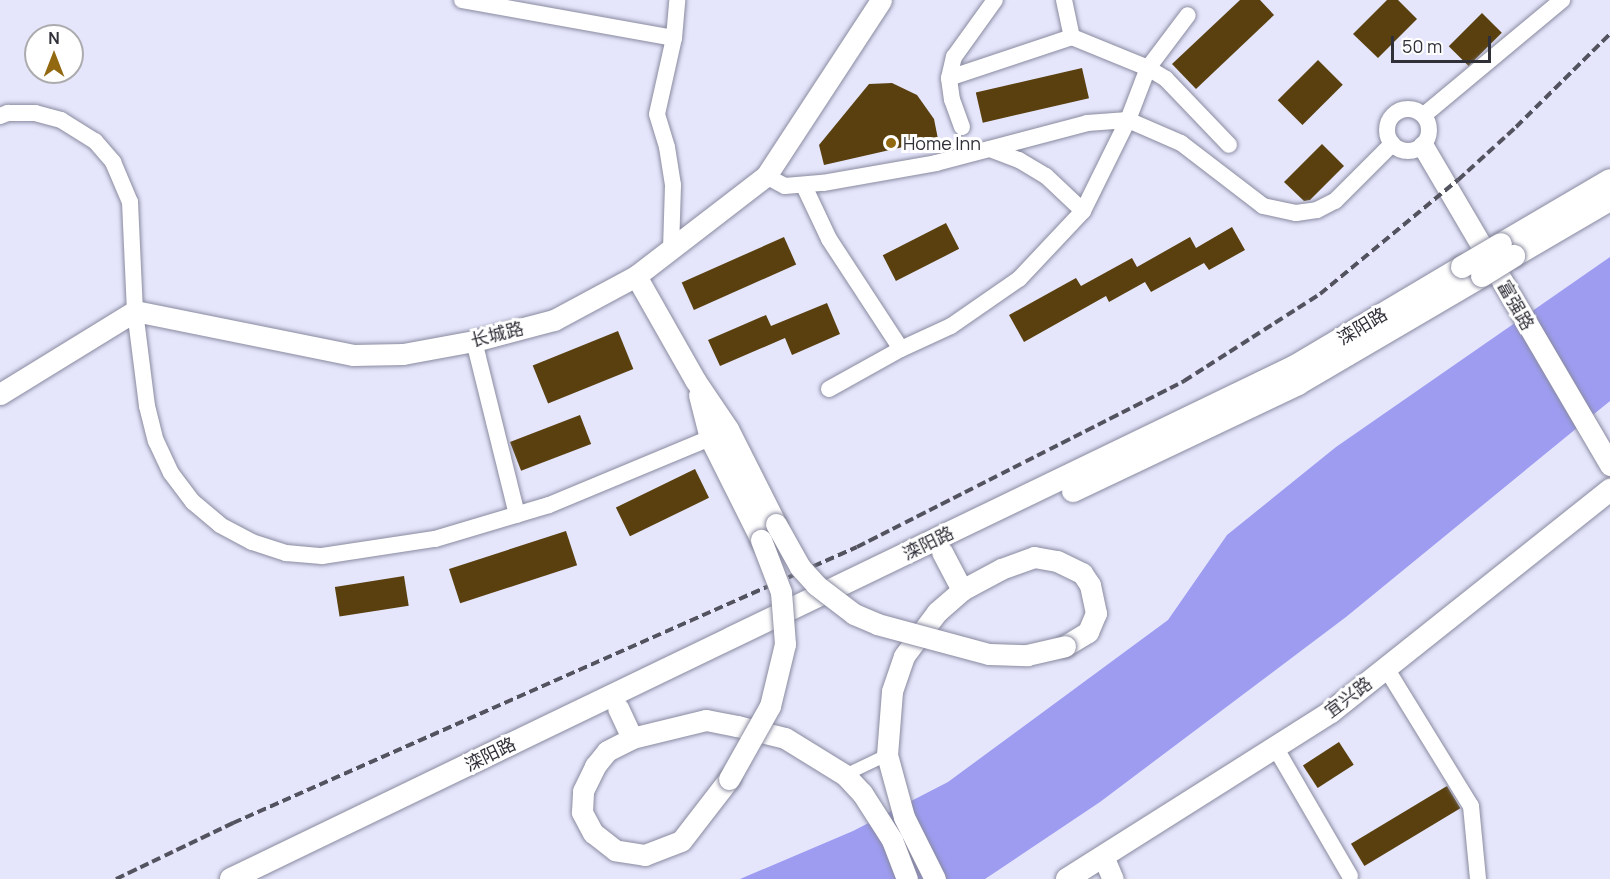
<!DOCTYPE html>
<html>
<head>
<meta charset="utf-8">
<style>
  body { margin:0 }
  #map { position:relative; width:1610px; height:879px; overflow:hidden; background:#e5e6fc; font-family:Manrope,"Noto Sans SC",sans-serif }
  div>[style] { position:absolute }
  [style*='--x'] { left:calc(var(--x)*1px); top:calc(var(--y)*1px); width:calc(var(--w)*1px); rotate:calc(var(--a)*1deg) }
  .water>* { inset:0; background:#9d9cf0 }
  .building>* { inset:0; background:#5a400f; transform-origin:0 0 }
  .roads { filter:drop-shadow(0 0 2px #898a9f) drop-shadow(0 0 2px #898a9f) }
  .pedestrian>* { height:12px; margin:-6px; padding:0 6px; transform-origin:6px; border-radius:6px; background:#fff }
  .minor>* { height:16px; margin:-8px; padding:0 8px; transform-origin:8px; border-radius:8px; background:#fff }
  .minor>.ring { margin:-8px; padding:0; box-sizing:content-box; background:none; border:16px solid #fff; border-radius:50% }
  .tertiary>* { height:21px; margin:-10.5px; padding:0 10.5px; transform-origin:10.5px; border-radius:10.5px; background:#fff }
  .secondary>* { height:22px; margin:-11px; padding:0 11px; transform-origin:11px; border-radius:11px; background:#fff }
  .rail>* { height:4px; margin-top:-2px; transform-origin:0; background:repeating-linear-gradient(90deg,#52535e 0 9px,transparent 0 13.5px) }
  .bridges { filter:drop-shadow(0 0 2px #898a9f) drop-shadow(0 0 2px #898a9f) }
  .tertiary-bridge>* { height:21px; margin:-10.5px; padding:0 10.5px; transform-origin:10.5px; border-radius:10.5px; background:#fff }
  .secondary-bridge>* { height:22px; margin:-11px; padding:0 11px; transform-origin:11px; border-radius:11px; background:#fff }
  .dots>* { width:16px; height:16px; translate:-50% -50%; box-sizing:border-box; border:3px solid #fff; border-radius:50% }
  span { translate:-50% -50%; white-space:nowrap; text-align:center; line-height:1.15; -webkit-text-stroke:6px #fff; paint-order:stroke }
  .poi-label { font-size:18px; color:#2f3038 }
  .left { translate:0 -50%; text-align:left }
  .street-label { font-size:18px; color:#2f3038 }
  .north { position:absolute; left:24px; top:24px; width:60px; height:60px; box-sizing:border-box; background:#fff; border:2px solid #acacaf; border-radius:50%; rotate:0deg; font-size:16px; font-weight:700; line-height:24px; text-align:center; color:#2f3038 }
  .north::after { content:''; display:block; margin:auto; width:21px; height:27px; background:#926911; clip-path:polygon(50% 0,100% 100%,50% 72%,0 100%) }
  .scale { position:absolute; left:1391px; top:36px; width:100px; height:27px; box-sizing:border-box; border:3px solid #2f3038; border-top:0; padding-left:8px; font-size:18px; line-height:21px; white-space:nowrap; color:#2f3038; -webkit-text-stroke:4px #fff; paint-order:stroke }
</style>
</head>
<body>
<div id="map">
  <div class="water">
    <div style="clip-path:polygon(1610px 257px,1610px 401px,1346px 617px,1100px 802px,985px 879px,740px 879px,853px 831px,948px 782px,1168px 620px,1227px 535px,1336px 447px)"></div>
  </div>
  <div class="building">
    <div style="clip-path:polygon(1240px 0,1260px 0,1274px 15px,1196px 89px,1172px 64px)"></div>
    <div style="clip-path:polygon(1387px 0,1398px 0,1417px 19px,1378px 58px,1353px 34px)"></div>
    <div style="left:1482px;top:13px;width:28px;height:47px;rotate:45deg"></div>
    <div style="left:1318px;top:60px;width:35px;height:57px;rotate:45deg"></div>
    <div style="left:1082px;top:68px;width:31px;height:109px;rotate:77deg"></div>
    <div style="clip-path:polygon(892px 83px,917px 95px,934px 119px,938px 139px,824px 165px,819px 145px,869px 84px)"></div>
    <div style="clip-path:polygon(1322px 144px,1344px 166px,1310px 200px,1304px 201px,1284px 182px)"></div>
    <div style="left:946px;top:223px;width:29px;height:71px;rotate:63deg"></div>
    <div style="clip-path:polygon(1232px 227px,1245px 250px,1209px 270px,1204px 263px,1151px 292px,1145px 282px,1109px 302px,1106px 296px,1024px 342px,1009px 315px,1076px 278px,1081px 286px,1132px 258px,1137px 267px,1190px 237px,1196px 248px)"></div>
    <div style="left:784px;top:237px;width:30px;height:112px;rotate:66deg"></div>
    <div style="clip-path:polygon(827px 303px,840px 334px,792px 355px,785px 338px,720px 366px,708px 340px,766px 315px,771px 326px)"></div>
    <div style="left:618px;top:331px;width:41px;height:92px;rotate:68deg"></div>
    <div style="left:580px;top:415px;width:31px;height:75px;rotate:69deg"></div>
    <div style="left:695px;top:469px;width:32px;height:88px;rotate:64deg"></div>
    <div style="left:566px;top:531px;width:36px;height:123px;rotate:72deg"></div>
    <div style="left:404px;top:576px;width:30px;height:70px;rotate:81deg"></div>
    <div style="left:1339px;top:742px;width:27px;height:43px;rotate:57deg"></div>
    <div style="left:1447px;top:786px;width:26px;height:112px;rotate:59deg"></div>
  </div>
  <div class="roads">
    <div class="pedestrian">
      <div style="--x:845;--y:775;--w:47;--a:-25.5"></div>
    </div>
    <div class="minor">
      <div style="--x:462;--y:0;--w:215;--a:10.2"></div>
      <div style="--x:1064;--y:0;--w:38;--a:78"></div>
      <div style="--x:949;--y:78;--w:130;--a:-18.4"></div>
      <div style="--x:1072;--y:37;--w:82;--a:22.2"></div>
      <div style="--x:1148;--y:68;--w:21;--a:31"></div>
      <div style="--x:1166;--y:79;--w:91;--a:46.3"></div>
      <div class="ring" style="left:1387px;top:109px;width:26px;height:26px"></div>
      <div style="--x:1424;--y:115;--w:180;--a:-39.8"></div>
      <div style="--x:0;--y:116;--w:9;--a:-21"></div>
      <div style="--x:8;--y:113;--w:27;--a:0"></div>
      <div style="--x:35;--y:113;--w:27;--a:15"></div>
      <div style="--x:61;--y:120;--w:40;--a:32"></div>
      <div style="--x:95;--y:141;--w:28;--a:49"></div>
      <div style="--x:113;--y:162;--w:43;--a:67"></div>
      <div style="--x:130;--y:202;--w:109;--a:87.4"></div>
      <div style="--x:135;--y:311;--w:96;--a:82.8"></div>
      <div style="--x:147;--y:406;--w:36;--a:76"></div>
      <div style="--x:156;--y:441;--w:35;--a:65"></div>
      <div style="--x:171;--y:473;--w:36;--a:53"></div>
      <div style="--x:193;--y:502;--w:35;--a:40"></div>
      <div style="--x:220;--y:525;--w:36;--a:28"></div>
      <div style="--x:252;--y:542;--w:36;--a:18"></div>
      <div style="--x:286;--y:553;--w:36;--a:5"></div>
      <div style="--x:322;--y:556;--w:114;--a:-8.6"></div>
      <div style="--x:435;--y:539;--w:119;--a:-16.6"></div>
      <div style="--x:549;--y:505;--w:174;--a:-22.6"></div>
      <div style="--x:962;--y:127;--w:29;--a:-110"></div>
      <div style="--x:952;--y:100;--w:22;--a:-98"></div>
      <div style="--x:949;--y:78;--w:22;--a:-77"></div>
      <div style="--x:954;--y:57;--w:70;--a:-54.3"></div>
      <div style="--x:990;--y:149;--w:31;--a:21"></div>
      <div style="--x:1019;--y:160;--w:31;--a:31"></div>
      <div style="--x:1046;--y:176;--w:51;--a:43.4"></div>
      <div style="--x:766;--y:176;--w:21;--a:28"></div>
      <div style="--x:785;--y:186;--w:38;--a:-5"></div>
      <div style="--x:823;--y:183;--w:115;--a:-10"></div>
      <div style="--x:936;--y:163;--w:156;--a:-14.8"></div>
      <div style="--x:1087;--y:123;--w:41;--a:-4.2"></div>
      <div style="--x:1128;--y:120;--w:58;--a:23.5"></div>
      <div style="--x:1181;--y:143;--w:103;--a:37.5"></div>
      <div style="--x:1263;--y:206;--w:34;--a:12"></div>
      <div style="--x:1296;--y:213;--w:21;--a:-8"></div>
      <div style="--x:1317;--y:210;--w:20;--a:-27"></div>
      <div style="--x:1335;--y:201;--w:81;--a:-45"></div>
      <div style="--x:804;--y:186;--w:59;--a:64.7"></div>
      <div style="--x:829;--y:239;--w:131;--a:56.8"></div>
      <div style="--x:671;--y:249;--w:64;--a:-88.2"></div>
      <div style="--x:673;--y:185;--w:38;--a:-99"></div>
      <div style="--x:667;--y:147;--w:34;--a:-107"></div>
      <div style="--x:657;--y:114;--w:78;--a:-77.4"></div>
      <div style="--x:674;--y:38;--w:38;--a:-85"></div>
      <div style="--x:474;--y:341;--w:179;--a:76.1"></div>
      <div style="--x:829;--y:389;--w:82;--a:-29.1"></div>
      <div style="--x:901;--y:349;--w:55;--a:-24.7"></div>
      <div style="--x:951;--y:326;--w:83;--a:-34.7"></div>
      <div style="--x:1019;--y:279;--w:93;--a:-46.7"></div>
      <div style="--x:1083;--y:211;--w:102;--a:-63.7"></div>
      <div style="--x:1128;--y:120;--w:56;--a:-69"></div>
      <div style="--x:1148;--y:68;--w:66;--a:-53"></div>
      <div style="--x:1386;--y:668;--w:162;--a:58.4"></div>
      <div style="--x:1471;--y:806;--w:73;--a:84.5"></div>
      <div style="--x:1275;--y:747;--w:149;--a:59.8"></div>
    </div>
    <div class="tertiary">
      <div style="--x:1423;--y:146;--w:370;--a:59.6"></div>
      <div style="--x:636;--y:276;--w:120;--a:60.4"></div>
      <div style="--x:695;--y:380;--w:59;--a:56"></div>
      <div style="--x:728;--y:429;--w:106;--a:63.2"></div>
      <div style="--x:0;--y:394;--w:158;--a:-31.6"></div>
      <div style="--x:135;--y:311;--w:222;--a:11.4"></div>
      <div style="--x:353;--y:355;--w:50;--a:-1.1"></div>
      <div style="--x:403;--y:354;--w:72;--a:-10.4"></div>
      <div style="--x:474;--y:341;--w:83;--a:-14.7"></div>
      <div style="--x:554;--y:320;--w:93;--a:-28.2"></div>
      <div style="--x:636;--y:276;--w:164;--a:-37.6"></div>
      <div style="--x:766;--y:176;--w:210;--a:-56.8"></div>
      <div style="--x:699;--y:395;--w:44;--a:75.7"></div>
      <div style="--x:710;--y:438;--w:114;--a:63.4"></div>
      <div style="--x:942;--y:552;--w:43;--a:62.2"></div>
      <div style="--x:618;--y:708;--w:33;--a:65"></div>
      <div style="--x:729;--y:779;--w:78;--a:127.7"></div>
      <div style="--x:681;--y:841;--w:39;--a:159"></div>
      <div style="--x:645;--y:855;--w:30;--a:-171"></div>
      <div style="--x:615;--y:850;--w:28;--a:-142"></div>
      <div style="--x:593;--y:833;--w:24;--a:-118"></div>
      <div style="--x:582;--y:812;--w:21;--a:-87"></div>
      <div style="--x:583;--y:791;--w:28;--a:-64"></div>
      <div style="--x:595;--y:766;--w:19;--a:-51"></div>
      <div style="--x:607;--y:751;--w:28;--a:-27"></div>
      <div style="--x:632;--y:738;--w:76;--a:-13.7"></div>
      <div style="--x:706;--y:720;--w:32;--a:11"></div>
      <div style="--x:737;--y:726;--w:49;--a:14"></div>
      <div style="--x:785;--y:738;--w:70;--a:31.7"></div>
      <div style="--x:845;--y:775;--w:25;--a:47"></div>
      <div style="--x:862;--y:793;--w:56;--a:57.4"></div>
      <div style="--x:892;--y:840;--w:42;--a:69"></div>
      <div style="--x:1103;--y:856;--w:25;--a:67"></div>
      <div style="--x:935;--y:879;--w:69;--a:-116.6"></div>
      <div style="--x:904;--y:817;--w:64;--a:-105.3"></div>
      <div style="--x:887;--y:755;--w:64;--a:-85.5"></div>
      <div style="--x:892;--y:691;--w:37;--a:-71"></div>
      <div style="--x:904;--y:656;--w:55;--a:-53.1"></div>
      <div style="--x:937;--y:612;--w:33;--a:-41"></div>
      <div style="--x:962;--y:590;--w:44;--a:-28.3"></div>
      <div style="--x:1001;--y:569;--w:35;--a:-20"></div>
      <div style="--x:1034;--y:557;--w:23;--a:10"></div>
      <div style="--x:1057;--y:561;--w:28;--a:26"></div>
      <div style="--x:1082;--y:573;--w:14;--a:56"></div>
      <div style="--x:1090;--y:585;--w:29;--a:78"></div>
      <div style="--x:1096;--y:613;--w:21;--a:113"></div>
      <div style="--x:1088;--y:632;--w:27;--a:149"></div>
    </div>
    <div class="secondary">
      <div style="--x:1501;--y:244;--w:126;--a:-30.4"></div>
      <div style="--x:1514;--y:256;--w:111;--a:-30.3"></div>
      <div style="--x:1073;--y:491;--w:249;--a:-25.4"></div>
      <div style="--x:1298;--y:384;--w:213;--a:-30.4"></div>
      <div style="--x:231;--y:879;--w:1181;--a:-25.74"></div>
      <div style="--x:1295;--y:366;--w:194;--a:-30.7"></div>
      <div style="--x:1067;--y:879;--w:312;--a:-32.3"></div>
      <div style="--x:1331;--y:712;--w:357;--a:-38.5"></div>
    </div>
  </div>
  <div class="rail">
    <div style="--x:116;--y:879;--w:130;--a:-25.6"></div>
    <div style="--x:233;--y:823;--w:682;--a:-23.86"></div>
    <div style="--x:857;--y:547;--w:367;--a:-26.9"></div>
    <div style="--x:1184;--y:381;--w:161;--a:-32.6"></div>
    <div style="--x:1320;--y:294;--w:179;--a:-39.6"></div>
    <div style="--x:1458;--y:180;--w:79;--a:-42.4"></div>
    <div style="--x:1516;--y:127;--w:132;--a:-44.7"></div>
  </div>
  <div class="bridges">
    <div class="tertiary-bridge">
      <div style="--x:776;--y:524;--w:49;--a:60.8"></div>
      <div style="--x:800;--y:567;--w:24;--a:48"></div>
      <div style="--x:816;--y:585;--w:48;--a:37.3"></div>
      <div style="--x:854;--y:614;--w:25;--a:23"></div>
      <div style="--x:877;--y:624;--w:116;--a:15"></div>
      <div style="--x:989;--y:654;--w:38;--a:2"></div>
      <div style="--x:1027;--y:655;--w:39;--a:-13"></div>
      <div style="--x:729;--y:779;--w:84;--a:-60.7"></div>
      <div style="--x:770;--y:706;--w:64;--a:-76.4"></div>
      <div style="--x:785;--y:644;--w:52;--a:-94.4"></div>
      <div style="--x:781;--y:592;--w:56;--a:-111"></div>
    </div>
    <div class="secondary-bridge">
      <div style="--x:1462;--y:267;--w:45;--a:-30.5"></div>
      <div style="--x:1482;--y:276;--w:38;--a:-32"></div>
    </div>
  </div>
  <div class="dots">
    <div style="left:891px;top:143px;background:#926911"></div>
  </div>
  <div class="poi-label">
    <span class="left" style="left:903px;top:143px">Home Inn</span>
  </div>
  <div class="street-label">
    <span style="left:1516px;top:305px;rotate:60deg">富强路</span>
    <span style="left:1362px;top:326px;rotate:-31deg">滦阳路</span>
    <span style="left:497px;top:334px;rotate:-14deg">长城路</span>
    <span style="left:928px;top:543px;rotate:-26deg">滦阳路</span>
    <span style="left:1348px;top:697px;rotate:-37deg">宜兴路</span>
    <span style="left:490px;top:754px;rotate:-26deg">滦阳路</span>
  </div>
  <div class="north">N</div>
  <div class="scale">50 m</div>
</div>
</body>
</html>
